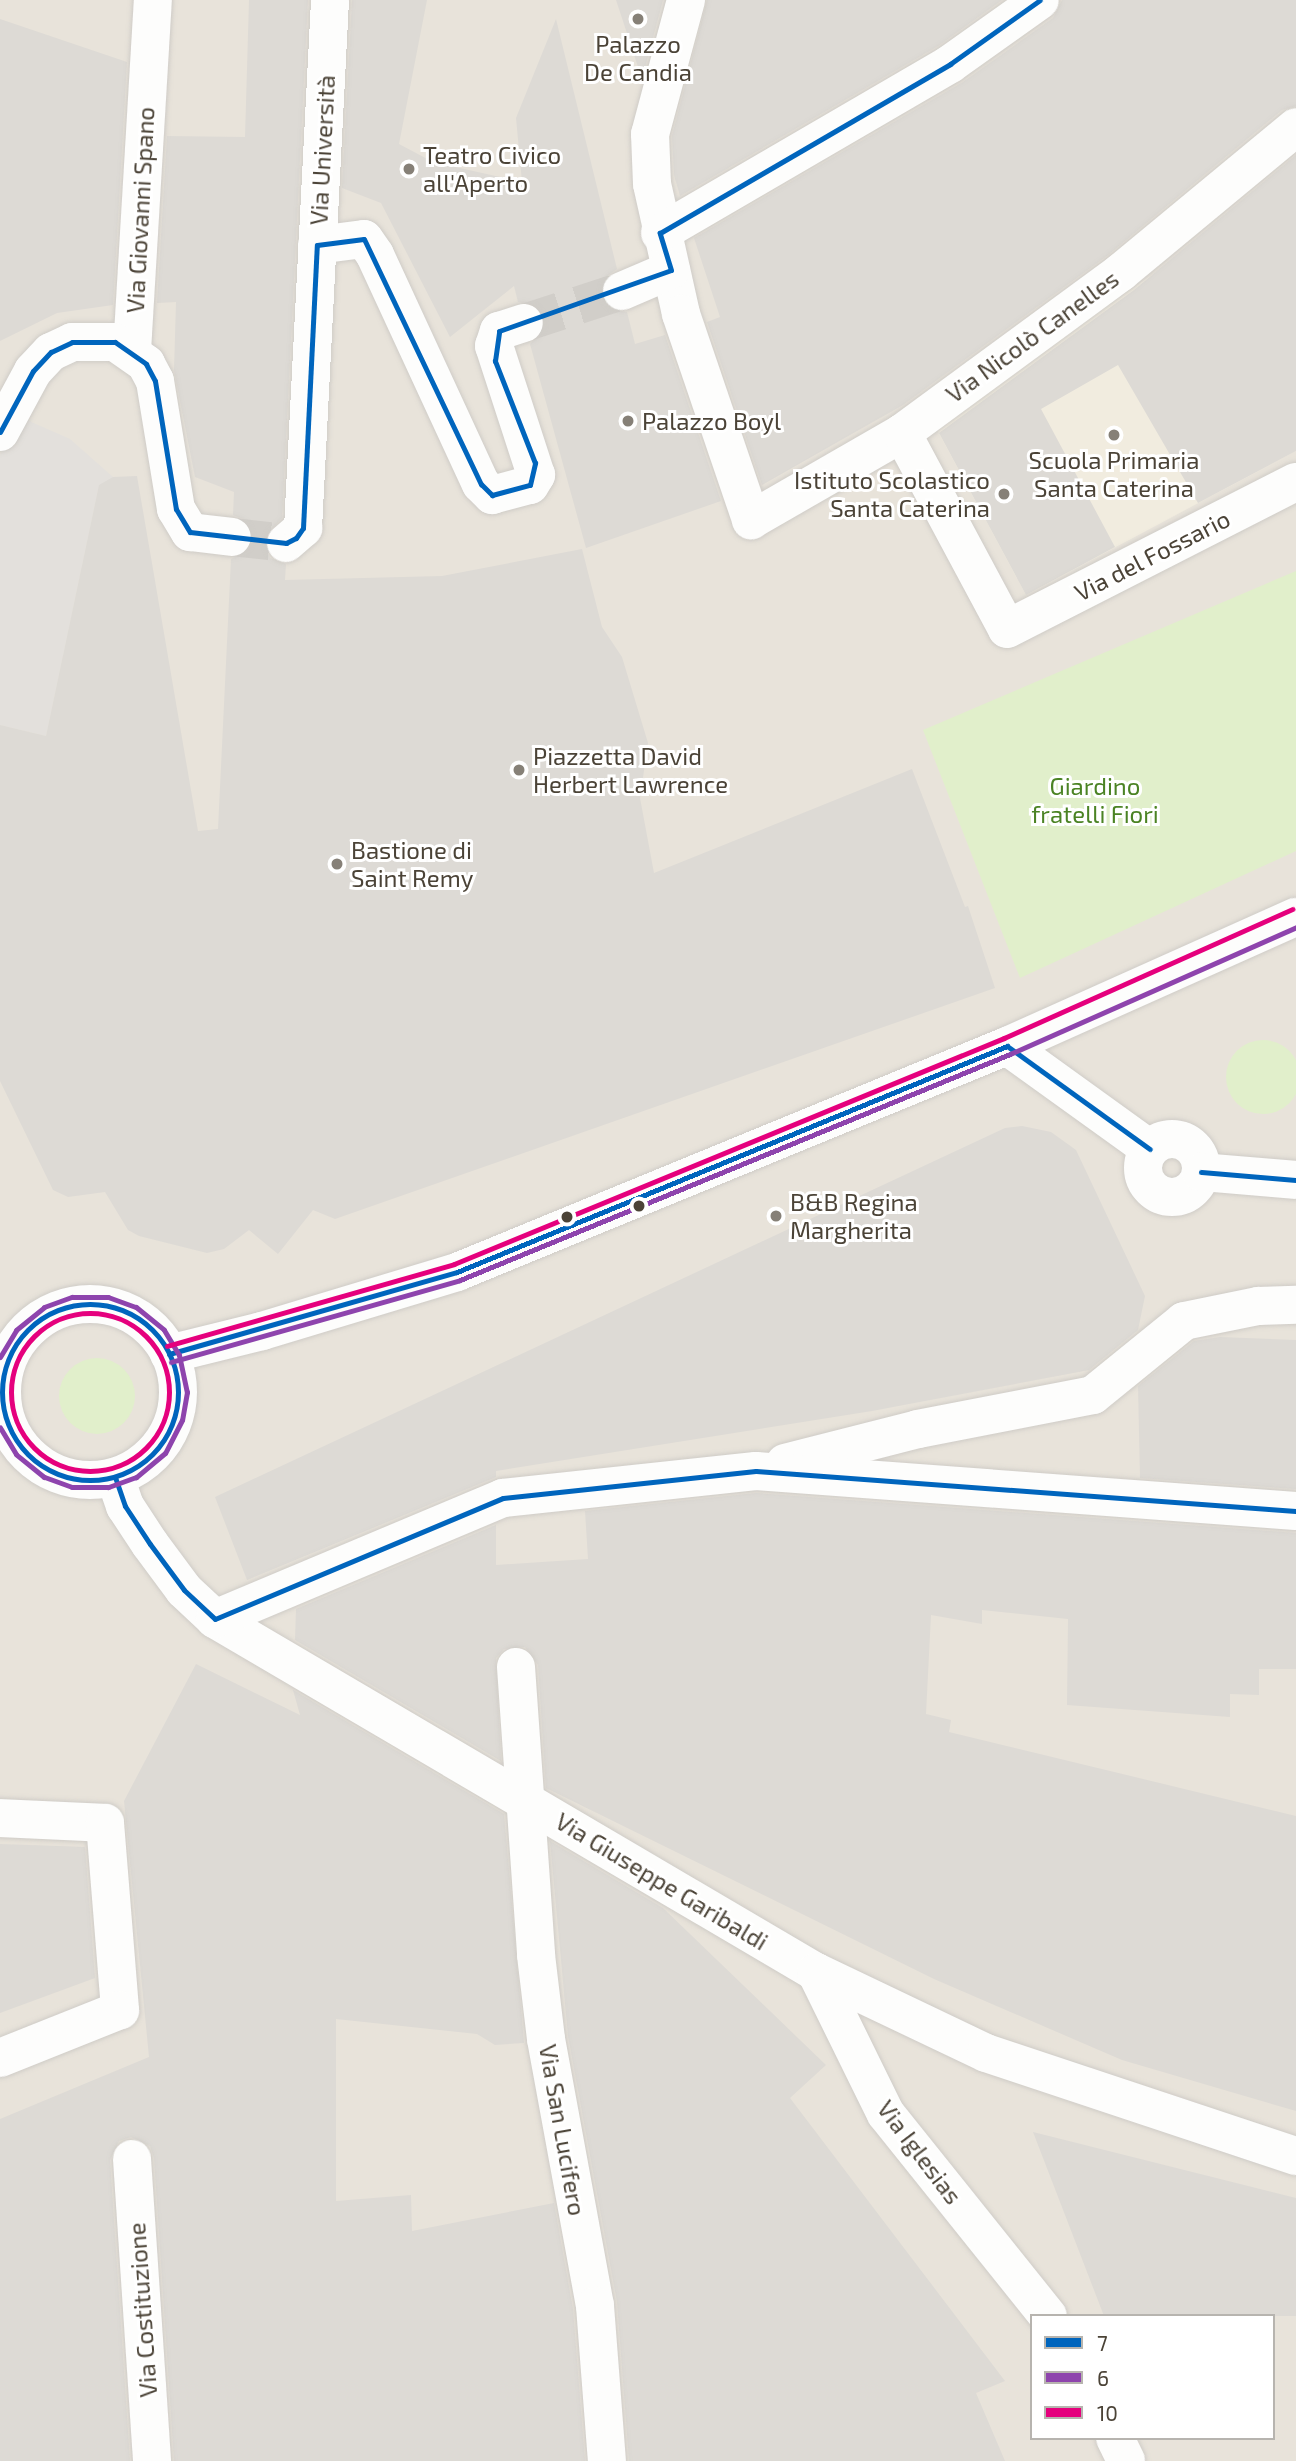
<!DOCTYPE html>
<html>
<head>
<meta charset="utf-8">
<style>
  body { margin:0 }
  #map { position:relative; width:1296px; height:2461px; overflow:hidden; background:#f3f1ed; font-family:"Exo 2",sans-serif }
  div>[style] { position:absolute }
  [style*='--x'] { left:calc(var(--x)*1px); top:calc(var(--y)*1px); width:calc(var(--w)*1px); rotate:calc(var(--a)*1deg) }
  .residential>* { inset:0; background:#e8e3da }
  .education>* { inset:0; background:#f1ecdf }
  .green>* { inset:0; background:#e1efcb }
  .round { border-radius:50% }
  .parking>* { inset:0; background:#e3e0dc }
  .building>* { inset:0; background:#dddad5 }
  .minor-tunnel>* { height:38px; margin-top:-19px; transform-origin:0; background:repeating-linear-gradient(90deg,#d1cec9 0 38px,transparent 0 57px) }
  .roads { filter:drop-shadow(0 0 2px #cfccc7) drop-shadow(0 0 2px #cfccc7) }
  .pedestrian>* { height:38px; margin:-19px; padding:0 19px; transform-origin:19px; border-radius:19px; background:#fdfdfc }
  .minor>* { height:38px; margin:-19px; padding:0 19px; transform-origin:19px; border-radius:19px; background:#fdfdfc }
  .minor>.ring { margin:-19px; padding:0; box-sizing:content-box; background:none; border:38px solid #fdfdfc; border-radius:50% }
  .tertiary>* { height:38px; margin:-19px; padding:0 19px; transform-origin:19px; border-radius:19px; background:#fdfdfc }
  .tertiary>.ring { margin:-19px; padding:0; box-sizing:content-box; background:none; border:38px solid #fdfdfc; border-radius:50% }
  .bus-1>* { height:5px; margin:-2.5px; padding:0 2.5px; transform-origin:2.5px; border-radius:2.5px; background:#0065bd }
  .bus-1>.ring { margin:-2.5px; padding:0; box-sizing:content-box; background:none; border:5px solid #0065bd; border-radius:50% }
  .bus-2>* { height:5px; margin:-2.5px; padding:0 2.5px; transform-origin:2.5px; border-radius:2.5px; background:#8e44ad }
  .bus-3>* { height:5px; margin:-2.5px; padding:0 2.5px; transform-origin:2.5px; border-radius:2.5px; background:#e5007d }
  .bus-3>.ring { margin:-2.5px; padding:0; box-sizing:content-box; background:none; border:5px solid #e5007d; border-radius:50% }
  .dots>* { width:19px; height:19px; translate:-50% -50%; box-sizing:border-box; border:4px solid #fff; border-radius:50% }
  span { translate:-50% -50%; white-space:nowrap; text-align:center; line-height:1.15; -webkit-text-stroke:6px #fff; paint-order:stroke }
  .poi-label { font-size:24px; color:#4b4337 }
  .left { translate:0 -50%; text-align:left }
  .right { translate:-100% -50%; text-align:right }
  .street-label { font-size:24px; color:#4b4337 }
  .park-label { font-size:24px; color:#4b8324 }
  .legend { position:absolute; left:1030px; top:2314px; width:245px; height:126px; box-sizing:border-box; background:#fff; border:2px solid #b7b4af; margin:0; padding:9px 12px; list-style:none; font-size:21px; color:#4b4337 }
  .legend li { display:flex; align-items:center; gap:14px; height:35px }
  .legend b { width:35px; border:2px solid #b7b4af }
</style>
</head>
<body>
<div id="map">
  <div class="residential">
    <div style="clip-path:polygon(evenodd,0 0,1296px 0,1296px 2461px,0 2461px,0 0,1032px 2316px,1273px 2316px,1273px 2438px,1032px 2438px,1032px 2316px)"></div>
  </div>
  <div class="education">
    <div style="clip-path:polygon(1168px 264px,1296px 451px,1026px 595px,934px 424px)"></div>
  </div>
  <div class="green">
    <div style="clip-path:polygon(1296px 571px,1296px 851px,1020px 978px,923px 730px)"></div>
    <div class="round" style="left:1226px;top:1040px;width:74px;height:74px"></div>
    <div class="round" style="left:59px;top:1358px;width:76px;height:76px"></div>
  </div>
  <div class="parking">
    <div style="clip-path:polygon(20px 417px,70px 439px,113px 477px,98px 490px,46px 736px,0 725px,0 455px)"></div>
  </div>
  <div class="building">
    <div style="clip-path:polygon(249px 0,308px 0,282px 518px,266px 535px,265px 547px,270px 558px,286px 564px,285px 580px,442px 576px,582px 549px,602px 627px,622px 657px,648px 743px,640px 798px,654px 873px,912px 769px,965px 907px,968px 906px,995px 988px,335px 1219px,313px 1210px,278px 1254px,249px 1230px,224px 1249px,207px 1253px,139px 1236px,128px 1230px,105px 1192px,68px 1197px,53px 1190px,0 1081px,0 725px,46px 736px,99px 485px,113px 477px,137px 476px,198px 831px,218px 829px,231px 559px,249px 551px,254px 539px,246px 520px,233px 515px,234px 492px,195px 477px,174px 370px,176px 302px,157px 303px,167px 136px,245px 137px)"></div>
    <div style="clip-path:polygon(352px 0,427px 0,399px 144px,433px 162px,522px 182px,516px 118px,556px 19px,617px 269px,604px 278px,602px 299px,609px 309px,627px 312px,635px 344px,665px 335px,721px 501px,586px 548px,530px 344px,545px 328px,539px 307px,518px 302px,514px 286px,450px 337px,381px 203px,342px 188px)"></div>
    <div style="clip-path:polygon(616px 0,663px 0,642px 79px)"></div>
    <div style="clip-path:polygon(707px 0,1002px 0,938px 46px,680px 196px,674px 175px,672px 136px)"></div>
    <div style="clip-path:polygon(1062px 0,1296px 0,1296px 106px,1282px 110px,1108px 255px,903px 405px,762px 485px,707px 322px,720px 317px,694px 238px,963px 82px,1053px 18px)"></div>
    <div style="clip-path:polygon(0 19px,127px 62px,113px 305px,57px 313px,0 341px)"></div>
    <div style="clip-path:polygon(1296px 155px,1296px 451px,1198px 503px,1118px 365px,1041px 409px,1115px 547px,1026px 595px,939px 433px,1134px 290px)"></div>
    <div style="clip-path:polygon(1022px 1126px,1051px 1132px,1076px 1150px,1145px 1296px,1138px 1330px,1089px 1370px,872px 1411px,496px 1471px,496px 1477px,247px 1580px,215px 1497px,1005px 1128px)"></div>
    <div style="clip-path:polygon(1220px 1337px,1296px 1340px,1296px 1489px,1140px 1478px,1138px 1386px,1194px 1341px)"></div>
    <div style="clip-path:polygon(756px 1493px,1296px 1533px,1296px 1669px,1259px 1669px,1259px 1695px,1230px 1694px,1230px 1717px,1067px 1705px,1068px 1619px,982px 1610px,982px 1624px,931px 1615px,926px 1714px,951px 1720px,949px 1732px,1296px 1816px,1296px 2111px,1122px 2060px,934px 1979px,546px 1788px,538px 1665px,525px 1647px,504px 1649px,496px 1658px,501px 1761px,295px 1640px,296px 1609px,496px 1525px,496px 1565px,588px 1559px,585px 1511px)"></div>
    <div style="clip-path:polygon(196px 1664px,300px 1715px,293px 1690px,504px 1814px,524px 2043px,495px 2045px,477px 2034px,336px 2019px,336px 2201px,411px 2195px,412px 2231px,554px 2203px,573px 2309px,585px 2461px,174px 2461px,154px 2158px,150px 2146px,131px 2137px,119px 2141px,110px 2160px,130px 2461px,0 2461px,0 2119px,149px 2057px,124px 1801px)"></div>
    <div style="clip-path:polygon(550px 1841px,663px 1908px,826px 2065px,790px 2098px,1005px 2381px,976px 2393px,1005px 2461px,629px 2461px,617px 2302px,568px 2036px)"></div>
    <div style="clip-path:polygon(0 1844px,85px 1847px,95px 1978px,0 2013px)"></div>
    <div style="clip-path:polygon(1033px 2132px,1296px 2198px,1296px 2316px,1104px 2316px)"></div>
  </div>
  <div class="minor-tunnel">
    <div style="--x:524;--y:323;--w:103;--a:-18.1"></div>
    <div style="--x:232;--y:537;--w:54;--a:6.3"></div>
  </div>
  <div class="roads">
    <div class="pedestrian">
      <div style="--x:132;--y:351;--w:352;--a:-86.6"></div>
      <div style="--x:785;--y:1463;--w:137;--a:-14.3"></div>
      <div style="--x:918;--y:1429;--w:178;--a:-11"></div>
      <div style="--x:1093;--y:1395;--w:117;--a:-39.1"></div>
      <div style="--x:1184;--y:1321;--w:76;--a:-11.5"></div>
      <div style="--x:1258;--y:1306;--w:38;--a:-2"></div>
      <div style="--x:115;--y:1477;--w:31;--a:71"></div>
      <div style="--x:125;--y:1506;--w:45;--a:56.7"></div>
      <div style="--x:150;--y:1544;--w:57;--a:53.5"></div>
      <div style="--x:184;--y:1590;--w:42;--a:43.1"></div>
      <div style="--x:215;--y:1619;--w:697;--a:30.43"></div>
      <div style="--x:816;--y:1972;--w:188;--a:25.5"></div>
      <div style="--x:986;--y:2053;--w:327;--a:18.4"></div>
      <div style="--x:215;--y:1619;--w:312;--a:-22.8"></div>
      <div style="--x:503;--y:1498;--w:254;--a:-6.1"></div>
      <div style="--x:756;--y:1471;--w:541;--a:4.24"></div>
      <div style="--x:516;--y:1667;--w:289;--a:86"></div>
      <div style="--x:536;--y:1955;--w:85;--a:83.2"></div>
      <div style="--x:546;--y:2039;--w:271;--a:79.6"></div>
      <div style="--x:595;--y:2306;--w:155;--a:85.6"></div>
      <div style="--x:0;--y:1818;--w:105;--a:2.7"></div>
      <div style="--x:105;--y:1823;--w:188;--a:85.4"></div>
      <div style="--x:816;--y:1972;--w:158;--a:63.8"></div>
      <div style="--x:132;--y:2159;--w:303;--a:86.2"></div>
    </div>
    <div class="minor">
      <div style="--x:686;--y:0;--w:139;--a:105"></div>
      <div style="--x:650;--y:134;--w:50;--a:87.7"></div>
      <div style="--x:652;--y:184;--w:133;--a:77.4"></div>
      <div style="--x:681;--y:314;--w:218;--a:71.2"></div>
      <div style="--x:751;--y:520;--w:174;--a:-29.9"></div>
      <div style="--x:902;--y:433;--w:272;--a:-36.3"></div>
      <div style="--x:1121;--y:272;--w:227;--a:-39.6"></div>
      <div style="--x:660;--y:233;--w:336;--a:-30.2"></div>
      <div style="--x:950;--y:64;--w:110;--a:-35.4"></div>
      <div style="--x:317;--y:245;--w:47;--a:-7.3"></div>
      <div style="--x:364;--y:239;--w:19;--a:55"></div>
      <div style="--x:375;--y:255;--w:252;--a:65.2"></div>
      <div style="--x:481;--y:484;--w:16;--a:45"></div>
      <div style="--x:492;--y:495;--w:39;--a:-15"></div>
      <div style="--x:530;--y:485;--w:12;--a:-59"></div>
      <div style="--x:536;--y:475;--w:136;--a:-108"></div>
      <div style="--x:494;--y:346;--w:16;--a:-72"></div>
      <div style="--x:499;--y:331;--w:26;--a:-18"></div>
      <div style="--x:622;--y:291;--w:53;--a:-23.2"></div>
      <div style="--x:0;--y:432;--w:69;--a:-61.6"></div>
      <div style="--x:33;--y:371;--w:26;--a:-47"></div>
      <div style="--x:51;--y:352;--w:23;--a:-25"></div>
      <div style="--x:72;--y:342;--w:43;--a:0"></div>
      <div style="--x:115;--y:342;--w:38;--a:35"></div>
      <div style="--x:146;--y:364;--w:19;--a:62"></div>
      <div style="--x:155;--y:381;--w:130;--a:80.7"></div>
      <div style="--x:176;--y:509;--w:27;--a:59"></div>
      <div style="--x:190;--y:532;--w:42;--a:6.8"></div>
      <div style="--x:902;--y:433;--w:222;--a:61.8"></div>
      <div style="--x:1007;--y:629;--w:324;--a:-27"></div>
      <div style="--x:286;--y:543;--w:23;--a:-41"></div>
      <div style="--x:303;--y:528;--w:529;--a:-87.07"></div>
      <div style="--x:1007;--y:1046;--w:176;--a:35.8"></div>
      <div class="ring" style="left:1143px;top:1139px;width:20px;height:20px"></div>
      <div style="--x:1201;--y:1172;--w:95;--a:4.8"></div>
      <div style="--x:0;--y:1366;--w:5;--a:22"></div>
      <div style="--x:0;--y:2058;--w:129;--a:-21.8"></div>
      <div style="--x:886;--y:2114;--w:259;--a:51.3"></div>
      <div style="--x:1115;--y:2438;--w:25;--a:64"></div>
    </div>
    <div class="tertiary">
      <div class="ring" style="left:2px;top:1304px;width:138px;height:138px"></div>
      <div style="--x:169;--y:1354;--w:96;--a:-13.9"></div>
      <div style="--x:262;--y:1331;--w:204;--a:-16.8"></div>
      <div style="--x:457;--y:1272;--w:595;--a:-22.34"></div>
      <div style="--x:1007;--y:1046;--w:316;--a:-24.1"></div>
    </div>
  </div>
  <div class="bus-1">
    <div style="--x:0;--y:432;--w:69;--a:-61.6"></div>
    <div style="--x:33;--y:371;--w:26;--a:-47"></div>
    <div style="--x:51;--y:352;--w:23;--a:-25"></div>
    <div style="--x:72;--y:342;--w:43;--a:0"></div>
    <div style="--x:115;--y:342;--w:38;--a:35"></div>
    <div style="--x:146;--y:364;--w:19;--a:62"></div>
    <div style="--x:155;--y:381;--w:130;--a:80.7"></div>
    <div style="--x:176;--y:509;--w:27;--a:59"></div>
    <div style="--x:190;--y:532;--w:97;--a:6.5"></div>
    <div style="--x:286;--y:543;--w:11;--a:-27"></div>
    <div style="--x:296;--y:538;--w:12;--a:-55"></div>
    <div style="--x:303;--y:528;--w:283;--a:-87.2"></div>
    <div style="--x:317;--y:245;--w:47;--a:-7.3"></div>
    <div style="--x:364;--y:239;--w:272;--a:64.5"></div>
    <div style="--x:481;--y:484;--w:16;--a:45"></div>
    <div style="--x:492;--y:495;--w:39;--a:-15"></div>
    <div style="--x:530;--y:485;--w:23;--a:-77"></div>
    <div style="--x:535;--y:463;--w:110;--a:-111.4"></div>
    <div style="--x:495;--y:361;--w:30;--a:-82"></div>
    <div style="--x:499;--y:331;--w:182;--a:-19.5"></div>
    <div style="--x:671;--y:270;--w:39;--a:-107"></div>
    <div style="--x:660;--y:233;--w:336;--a:-30.2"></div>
    <div style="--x:950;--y:64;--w:110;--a:-35.4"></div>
    <div style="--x:1201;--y:1172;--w:95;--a:4.8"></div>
    <div class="ring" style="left:2px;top:1304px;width:171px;height:171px"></div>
    <div style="--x:169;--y:1354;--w:299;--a:-15.9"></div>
    <div style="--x:457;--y:1272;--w:595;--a:-22.34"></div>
    <div style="--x:1007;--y:1046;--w:176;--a:35.8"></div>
    <div style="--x:115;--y:1477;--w:31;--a:71"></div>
    <div style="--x:125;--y:1506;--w:45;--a:56.7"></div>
    <div style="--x:150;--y:1544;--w:57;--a:53.5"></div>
    <div style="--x:184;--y:1590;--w:42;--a:43.1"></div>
    <div style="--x:215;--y:1619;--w:312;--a:-22.8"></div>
    <div style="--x:503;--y:1498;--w:254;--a:-6.1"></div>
    <div style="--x:756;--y:1471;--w:541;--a:4.24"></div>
  </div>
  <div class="bus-2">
    <div style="--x:0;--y:1357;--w:31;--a:-59"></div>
    <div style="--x:16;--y:1330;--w:36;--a:-39"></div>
    <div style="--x:44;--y:1307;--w:30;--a:-20"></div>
    <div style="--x:72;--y:1297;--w:36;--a:0"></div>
    <div style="--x:108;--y:1297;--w:30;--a:20"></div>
    <div style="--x:136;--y:1307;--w:36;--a:39"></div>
    <div style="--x:164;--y:1330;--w:29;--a:59"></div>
    <div style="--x:179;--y:1355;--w:38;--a:78"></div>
    <div style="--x:187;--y:1392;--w:28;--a:100"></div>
    <div style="--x:182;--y:1420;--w:37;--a:117"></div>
    <div style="--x:165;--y:1453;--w:38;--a:140"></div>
    <div style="--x:136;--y:1477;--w:30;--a:160"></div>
    <div style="--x:108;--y:1487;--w:36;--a:180"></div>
    <div style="--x:72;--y:1487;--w:30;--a:-160"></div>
    <div style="--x:44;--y:1477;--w:36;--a:-141"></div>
    <div style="--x:16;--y:1454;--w:31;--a:-121"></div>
    <div style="--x:171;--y:1362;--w:300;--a:-15.8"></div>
    <div style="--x:460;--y:1280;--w:595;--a:-22.34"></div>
    <div style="--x:1010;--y:1054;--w:313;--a:-23.9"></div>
  </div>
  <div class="bus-3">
    <div class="ring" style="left:11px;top:1313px;width:153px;height:153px"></div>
    <div style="--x:167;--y:1346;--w:298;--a:-15.9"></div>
    <div style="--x:454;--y:1264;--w:595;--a:-22.34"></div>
    <div style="--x:1004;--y:1038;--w:316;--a:-24.1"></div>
  </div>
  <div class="dots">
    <div style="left:638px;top:19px;background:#868077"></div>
    <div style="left:409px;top:169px;background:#868077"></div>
    <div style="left:628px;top:421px;background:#868077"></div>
    <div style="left:1114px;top:435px;background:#868077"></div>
    <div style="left:1004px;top:494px;background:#868077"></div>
    <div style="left:519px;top:770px;background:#868077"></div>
    <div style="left:337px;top:864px;background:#868077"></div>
    <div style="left:639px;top:1206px;background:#4b4337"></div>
    <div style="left:776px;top:1216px;background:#868077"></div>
    <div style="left:567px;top:1217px;background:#4b4337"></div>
  </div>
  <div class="poi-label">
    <span style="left:638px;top:58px">Palazzo<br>De Candia</span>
    <span class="left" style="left:423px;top:169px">Teatro Civico<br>all'Aperto</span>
    <span class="left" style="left:642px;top:421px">Palazzo Boyl</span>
    <span style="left:1114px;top:474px">Scuola Primaria<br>Santa Caterina</span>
    <span class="right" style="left:990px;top:494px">Istituto Scolastico<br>Santa Caterina</span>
    <span class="left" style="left:533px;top:770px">Piazzetta David<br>Herbert Lawrence</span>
    <span class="left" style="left:351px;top:864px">Bastione di<br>Saint Remy</span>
    <span class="left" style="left:790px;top:1216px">B&amp;B Regina<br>Margherita</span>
  </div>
  <div class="street-label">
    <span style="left:322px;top:150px;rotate:-87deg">Via Università</span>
    <span style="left:140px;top:210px;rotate:-87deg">Via Giovanni Spano</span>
    <span style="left:1032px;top:336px;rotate:-36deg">Via Nicolò Canelles</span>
    <span style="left:1152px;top:555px;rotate:-27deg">Via del Fossario</span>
    <span style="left:662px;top:1881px;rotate:31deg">Via Giuseppe Garibaldi</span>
    <span style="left:563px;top:2130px;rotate:80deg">Via San Lucifero</span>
    <span style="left:920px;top:2152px;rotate:53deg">Via Iglesias</span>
    <span style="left:142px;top:2310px;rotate:-94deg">Via Costituzione</span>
  </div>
  <div class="park-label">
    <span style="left:1095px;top:800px">Giardino<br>fratelli Fiori</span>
  </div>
  <ul class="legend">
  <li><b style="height:9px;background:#0065bd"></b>7</li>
  <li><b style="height:9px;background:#8e44ad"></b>6</li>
  <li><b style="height:9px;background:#e5007d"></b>10</li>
  </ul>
</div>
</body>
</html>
